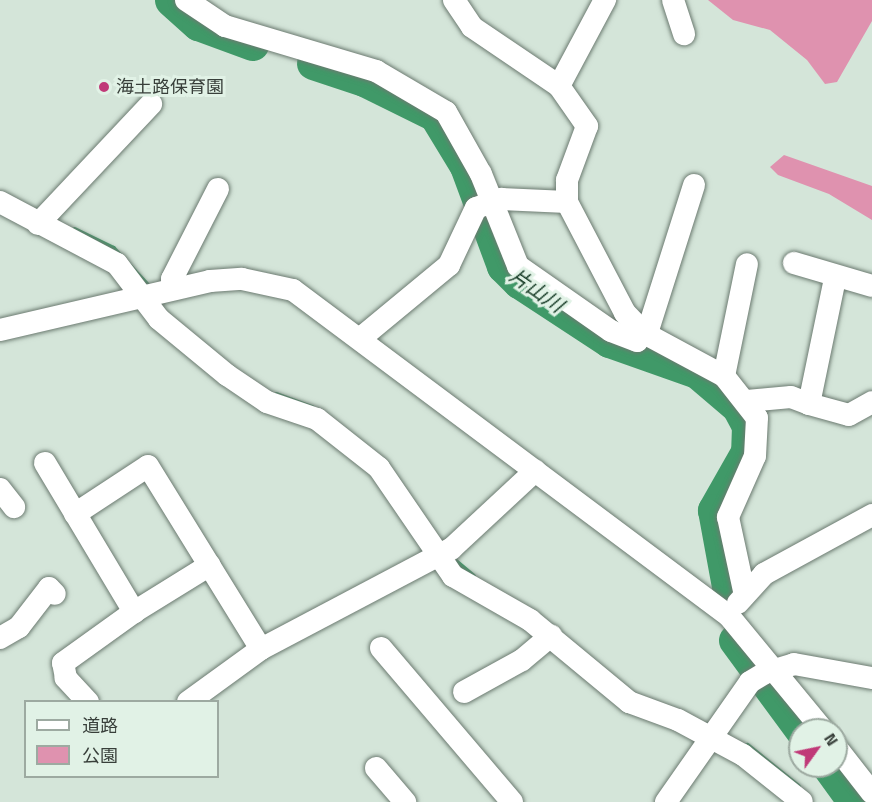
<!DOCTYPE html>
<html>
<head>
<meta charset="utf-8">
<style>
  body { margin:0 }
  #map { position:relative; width:872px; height:802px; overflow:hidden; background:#d4e5d9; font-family:"Titillium Web","Noto Sans JP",sans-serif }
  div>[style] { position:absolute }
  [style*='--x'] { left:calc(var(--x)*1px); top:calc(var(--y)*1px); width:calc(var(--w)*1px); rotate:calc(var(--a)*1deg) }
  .green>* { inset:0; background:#df92af }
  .stream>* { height:5px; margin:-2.5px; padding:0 2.5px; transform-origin:2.5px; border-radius:2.5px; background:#409968 }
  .river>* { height:33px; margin:-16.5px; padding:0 16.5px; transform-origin:16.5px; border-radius:16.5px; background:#409968 }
  .roads { filter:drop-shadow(0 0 2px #6b7a70) drop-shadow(0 0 2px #6b7a70) }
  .minor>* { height:22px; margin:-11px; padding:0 11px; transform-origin:11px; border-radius:11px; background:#fff }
  .dots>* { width:16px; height:16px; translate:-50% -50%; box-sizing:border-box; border:3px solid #e1f2e6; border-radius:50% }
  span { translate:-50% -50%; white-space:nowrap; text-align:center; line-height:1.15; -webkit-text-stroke:6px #e1f2e6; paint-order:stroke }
  .poi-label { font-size:18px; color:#383f3a }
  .left { translate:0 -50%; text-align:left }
  .water-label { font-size:20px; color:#163b26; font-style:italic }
  .legend { position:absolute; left:24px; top:700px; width:195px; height:78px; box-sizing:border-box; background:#e1f2e6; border:2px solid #9daaa1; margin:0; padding:8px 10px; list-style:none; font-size:18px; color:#383f3a }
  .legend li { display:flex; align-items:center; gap:12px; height:30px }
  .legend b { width:30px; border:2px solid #9daaa1 }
  .north { position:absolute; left:788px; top:718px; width:60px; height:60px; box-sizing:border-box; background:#e1f2e6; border:2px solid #9daaa1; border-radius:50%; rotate:57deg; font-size:16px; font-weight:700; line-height:24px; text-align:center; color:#383f3a }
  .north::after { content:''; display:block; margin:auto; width:21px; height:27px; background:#c03978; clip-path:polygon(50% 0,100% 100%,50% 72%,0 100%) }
</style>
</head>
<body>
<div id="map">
  <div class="green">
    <div style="clip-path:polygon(708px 0,872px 0,872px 21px,837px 82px,825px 84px,807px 60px,770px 30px,733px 20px)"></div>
    <div style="clip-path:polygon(784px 155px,872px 186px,872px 220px,829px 194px,778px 175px,770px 167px)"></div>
  </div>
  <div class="stream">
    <div style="--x:74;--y:229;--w:43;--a:26"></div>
    <div style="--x:113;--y:248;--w:57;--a:47.1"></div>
    <div style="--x:276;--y:394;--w:38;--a:20"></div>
    <div style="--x:453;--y:559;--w:26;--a:40"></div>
    <div style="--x:747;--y:745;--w:65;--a:38.8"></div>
  </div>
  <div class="river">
    <div style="--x:171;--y:0;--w:36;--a:42"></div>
    <div style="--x:198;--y:24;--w:58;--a:20.3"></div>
    <div style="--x:313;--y:63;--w:54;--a:18.4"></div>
    <div style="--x:364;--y:80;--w:79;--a:26.2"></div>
    <div style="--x:435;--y:115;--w:60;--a:58.7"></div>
    <div style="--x:466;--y:166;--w:107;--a:69.7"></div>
    <div style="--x:503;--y:266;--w:23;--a:45"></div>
    <div style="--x:519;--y:282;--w:108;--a:33.2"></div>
    <div style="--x:609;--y:341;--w:93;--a:19.4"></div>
    <div style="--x:697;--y:372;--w:54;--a:40.5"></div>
    <div style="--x:738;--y:407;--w:21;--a:62"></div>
    <div style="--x:748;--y:426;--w:26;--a:92"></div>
    <div style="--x:747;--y:452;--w:67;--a:119.6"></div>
    <div style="--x:714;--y:510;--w:77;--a:79.6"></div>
    <div style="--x:735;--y:640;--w:112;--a:53.7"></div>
    <div style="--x:828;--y:766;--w:44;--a:54.2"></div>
  </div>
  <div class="roads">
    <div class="minor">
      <div style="--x:186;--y:0;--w:47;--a:33.7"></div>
      <div style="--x:225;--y:26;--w:158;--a:16.6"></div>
      <div style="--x:376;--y:71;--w:81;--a:30.4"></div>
      <div style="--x:446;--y:112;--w:71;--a:60.6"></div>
      <div style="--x:481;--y:174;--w:99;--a:68.1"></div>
      <div style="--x:518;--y:266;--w:113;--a:35"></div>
      <div style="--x:611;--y:331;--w:28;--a:21"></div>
      <div style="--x:637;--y:341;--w:18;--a:-49"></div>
      <div style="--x:649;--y:327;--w:149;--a:-72.4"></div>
      <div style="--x:454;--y:0;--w:32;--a:56"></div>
      <div style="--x:472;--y:27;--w:105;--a:34.1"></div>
      <div style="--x:559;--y:86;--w:49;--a:55"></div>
      <div style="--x:587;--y:126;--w:58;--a:110.3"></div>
      <div style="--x:567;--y:180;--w:22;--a:90"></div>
      <div style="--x:567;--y:202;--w:125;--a:62.4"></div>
      <div style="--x:625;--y:313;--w:28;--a:46"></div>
      <div style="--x:644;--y:333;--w:91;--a:28.3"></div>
      <div style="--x:724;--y:376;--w:53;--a:51.8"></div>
      <div style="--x:757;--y:418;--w:38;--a:93"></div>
      <div style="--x:755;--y:456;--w:67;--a:113.9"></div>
      <div style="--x:728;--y:517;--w:76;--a:77.8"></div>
      <div style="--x:673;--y:0;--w:36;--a:72"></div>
      <div style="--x:559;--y:86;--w:98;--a:-61.9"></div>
      <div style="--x:0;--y:202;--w:132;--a:27.9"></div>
      <div style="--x:117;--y:264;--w:69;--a:52.6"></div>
      <div style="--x:159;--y:319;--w:88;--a:39.5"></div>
      <div style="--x:227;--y:375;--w:48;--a:34"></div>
      <div style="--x:267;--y:402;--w:53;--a:18.8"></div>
      <div style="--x:317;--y:419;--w:79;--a:38.3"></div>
      <div style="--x:379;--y:468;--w:131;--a:55.6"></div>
      <div style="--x:453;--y:576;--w:89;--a:29.7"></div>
      <div style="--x:530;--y:620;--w:129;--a:39.6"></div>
      <div style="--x:629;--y:702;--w:52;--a:20.2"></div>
      <div style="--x:678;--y:720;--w:74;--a:28.3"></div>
      <div style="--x:743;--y:755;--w:75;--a:38.5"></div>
      <div style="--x:38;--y:224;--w:165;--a:-46.7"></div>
      <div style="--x:794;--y:263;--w:81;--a:16.4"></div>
      <div style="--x:173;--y:289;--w:10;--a:-96"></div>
      <div style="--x:172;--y:279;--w:101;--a:-62.9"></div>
      <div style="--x:0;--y:330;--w:216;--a:-13.1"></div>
      <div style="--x:210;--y:281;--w:32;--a:-4"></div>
      <div style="--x:242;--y:279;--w:52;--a:12.2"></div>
      <div style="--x:293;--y:290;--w:544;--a:36.79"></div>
      <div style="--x:729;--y:616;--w:148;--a:50.5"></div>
      <div style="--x:362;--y:337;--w:113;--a:-39.6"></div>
      <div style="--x:449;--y:265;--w:63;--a:-64.7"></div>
      <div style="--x:476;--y:208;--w:27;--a:-20"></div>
      <div style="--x:501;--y:199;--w:66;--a:2.6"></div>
      <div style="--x:724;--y:376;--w:114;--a:-78.4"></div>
      <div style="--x:747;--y:401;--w:44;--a:-5.2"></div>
      <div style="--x:791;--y:397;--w:19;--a:21"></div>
      <div style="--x:809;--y:404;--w:129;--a:-78.3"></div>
      <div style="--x:809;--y:404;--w:41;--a:15.4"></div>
      <div style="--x:849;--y:415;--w:26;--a:-29"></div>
      <div style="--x:45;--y:463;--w:174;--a:59.1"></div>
      <div style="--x:134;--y:612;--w:89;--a:-31.7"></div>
      <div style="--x:0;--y:489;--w:23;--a:52"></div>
      <div style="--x:75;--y:514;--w:87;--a:-33.3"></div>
      <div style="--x:148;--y:466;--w:215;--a:58.3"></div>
      <div style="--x:738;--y:603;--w:39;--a:-48"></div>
      <div style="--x:764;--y:574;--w:123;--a:-28.6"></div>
      <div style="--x:0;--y:638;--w:22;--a:-30"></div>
      <div style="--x:19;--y:627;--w:49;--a:-52.4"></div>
      <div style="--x:49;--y:588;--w:8;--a:45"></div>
      <div style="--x:381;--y:648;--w:202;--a:49.6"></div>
      <div style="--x:464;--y:692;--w:66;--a:-28.9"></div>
      <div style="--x:522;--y:660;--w:38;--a:-40"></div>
      <div style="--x:88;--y:702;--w:33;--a:-133"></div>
      <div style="--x:66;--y:678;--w:15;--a:-101"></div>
      <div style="--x:63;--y:663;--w:87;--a:-35.7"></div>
      <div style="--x:188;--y:702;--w:90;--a:-36"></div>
      <div style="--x:261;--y:649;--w:215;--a:-27.8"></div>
      <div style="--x:451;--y:549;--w:115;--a:-42.9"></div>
      <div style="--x:836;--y:747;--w:58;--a:52"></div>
      <div style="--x:376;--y:768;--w:45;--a:49.5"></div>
      <div style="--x:666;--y:802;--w:146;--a:-55"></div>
      <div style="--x:750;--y:682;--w:17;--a:-31"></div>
      <div style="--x:765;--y:673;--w:30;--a:-17"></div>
      <div style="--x:794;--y:664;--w:79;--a:10.2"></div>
    </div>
  </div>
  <div class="dots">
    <div style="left:104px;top:87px;background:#c03978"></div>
  </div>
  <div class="poi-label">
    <span class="left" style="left:116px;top:87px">海土路保育園</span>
  </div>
  <div class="water-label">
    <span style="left:537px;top:290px;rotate:35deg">片山川</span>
  </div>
  <ul class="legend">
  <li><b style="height:8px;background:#fff"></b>道路</li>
  <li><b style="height:16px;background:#df92af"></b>公園</li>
  </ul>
  <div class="north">N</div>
</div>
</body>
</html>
